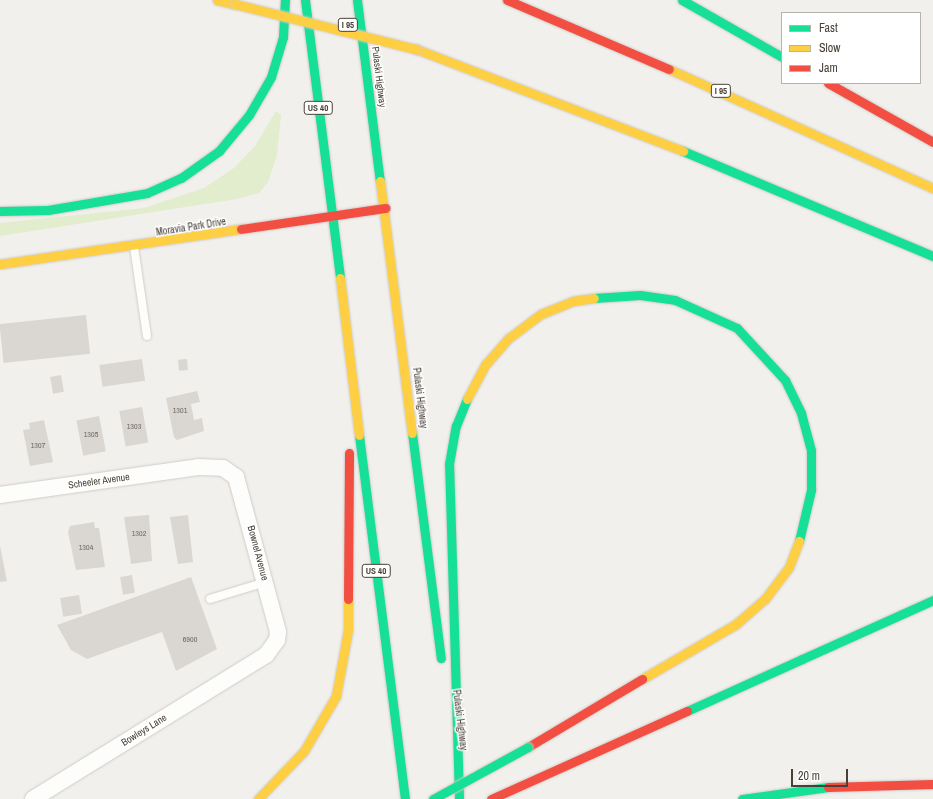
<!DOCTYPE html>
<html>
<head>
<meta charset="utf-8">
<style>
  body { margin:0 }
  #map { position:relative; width:933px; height:799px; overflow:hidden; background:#f2f0ec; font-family:"Archivo Narrow",sans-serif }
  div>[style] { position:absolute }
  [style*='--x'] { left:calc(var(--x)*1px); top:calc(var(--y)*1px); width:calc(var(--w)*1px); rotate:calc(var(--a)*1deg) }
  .green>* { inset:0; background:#e1edcc }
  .building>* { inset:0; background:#dad7d3; transform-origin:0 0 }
  .roads { filter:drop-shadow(0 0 1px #cfccc8) drop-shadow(0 0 1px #cfccc8) }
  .lane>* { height:8px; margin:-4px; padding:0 4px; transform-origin:4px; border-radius:4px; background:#fdfdfc }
  .street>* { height:16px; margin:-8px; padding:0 8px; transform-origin:8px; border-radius:8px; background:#fdfdfc }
  .fast>* { height:9px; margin:-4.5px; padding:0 4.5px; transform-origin:4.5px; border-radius:4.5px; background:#16e098 }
  .slow>* { height:9px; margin:-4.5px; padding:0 4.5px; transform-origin:4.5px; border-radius:4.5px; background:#ffcf43 }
  .jam>* { height:9px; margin:-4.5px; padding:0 4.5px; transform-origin:4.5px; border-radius:4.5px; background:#f24e42 }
  .bridges { filter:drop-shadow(0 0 1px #d5cbb9) drop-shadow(0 0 1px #d5cbb9) }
  .fast-bridge>* { height:9px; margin:-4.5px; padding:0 4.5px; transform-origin:4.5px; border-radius:4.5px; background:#16e098 }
  .slow-bridge>* { height:9px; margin:-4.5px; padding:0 4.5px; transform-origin:4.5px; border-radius:4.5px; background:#ffcf43 }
  span { translate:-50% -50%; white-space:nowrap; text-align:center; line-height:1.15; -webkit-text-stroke:3px #fff; paint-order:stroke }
  .number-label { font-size:8px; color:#6f6860 }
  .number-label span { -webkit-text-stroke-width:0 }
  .shield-label span { padding:1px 3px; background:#fff; border:1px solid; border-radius:3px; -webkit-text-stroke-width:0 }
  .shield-label { font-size:9px; color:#494137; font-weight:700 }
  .street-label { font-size:10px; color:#494137 }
  .legend { position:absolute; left:781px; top:12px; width:140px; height:72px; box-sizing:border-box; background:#fff; border:1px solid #b6b3af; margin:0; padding:5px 7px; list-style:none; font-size:12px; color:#494137 }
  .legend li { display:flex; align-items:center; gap:8px; height:20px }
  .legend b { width:20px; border:1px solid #b6b3af }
  .scale { position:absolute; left:791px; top:769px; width:57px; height:18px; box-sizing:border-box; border:2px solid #494137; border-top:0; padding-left:5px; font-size:12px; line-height:14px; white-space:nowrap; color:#494137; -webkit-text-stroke:3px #fff; paint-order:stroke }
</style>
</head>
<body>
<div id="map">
  <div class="green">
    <div style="clip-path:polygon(276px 111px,281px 115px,277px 155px,268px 182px,259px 193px,237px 199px,0 236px,0 223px,144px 208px,204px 188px,234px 168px,255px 146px)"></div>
  </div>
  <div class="building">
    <div style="left:86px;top:315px;width:39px;height:87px;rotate:84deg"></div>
    <div style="left:142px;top:359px;width:22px;height:43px;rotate:82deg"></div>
    <div style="left:187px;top:359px;width:11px;height:9px;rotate:85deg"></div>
    <div style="left:61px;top:375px;width:17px;height:11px;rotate:80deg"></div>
    <div style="clip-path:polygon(197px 391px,200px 402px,191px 404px,194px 420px,202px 418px,204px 431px,177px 440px,174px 437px,166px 398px)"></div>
    <div style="left:142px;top:407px;width:36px;height:23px;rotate:80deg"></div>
    <div style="left:99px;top:416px;width:36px;height:23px;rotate:79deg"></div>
    <div style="clip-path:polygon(44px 420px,53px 462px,30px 466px,23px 430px,30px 429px,29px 423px)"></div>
    <div style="clip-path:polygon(149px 515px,152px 561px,131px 564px,124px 517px)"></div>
    <div style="clip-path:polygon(188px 515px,193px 562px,178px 564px,170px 517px)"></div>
    <div style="clip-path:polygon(94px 522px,95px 528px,99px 528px,105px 567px,76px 570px,68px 532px,70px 526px)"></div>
    <div style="clip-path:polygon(0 546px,7px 581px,0 582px)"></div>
    <div style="left:132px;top:575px;width:18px;height:12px;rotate:81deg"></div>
    <div style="clip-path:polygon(191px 577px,217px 649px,176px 671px,162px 632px,87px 659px,71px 650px,57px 625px)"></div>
    <div style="left:79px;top:595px;width:19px;height:19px;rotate:81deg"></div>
  </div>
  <div class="roads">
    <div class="lane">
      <div style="--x:134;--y:247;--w:90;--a:81.7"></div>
      <div style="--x:210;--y:599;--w:59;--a:-16.9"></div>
    </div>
    <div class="street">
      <div style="--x:0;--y:495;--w:200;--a:-8"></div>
      <div style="--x:198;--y:467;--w:25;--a:2"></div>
      <div style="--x:223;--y:468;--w:16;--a:35"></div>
      <div style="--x:236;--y:477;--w:161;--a:74.8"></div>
      <div style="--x:278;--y:632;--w:8;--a:97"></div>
      <div style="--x:277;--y:640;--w:19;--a:126"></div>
      <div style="--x:266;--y:655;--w:274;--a:148.3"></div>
    </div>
    <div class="fast">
      <div style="--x:305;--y:0;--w:280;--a:82.8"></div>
      <div style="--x:357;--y:0;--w:182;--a:82.8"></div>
      <div style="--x:682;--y:0;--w:115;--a:29.7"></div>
      <div style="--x:683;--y:151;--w:271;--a:22.8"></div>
      <div style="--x:0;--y:211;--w:48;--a:-1.2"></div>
      <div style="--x:48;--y:210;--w:100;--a:-9.7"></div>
      <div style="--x:147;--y:193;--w:37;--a:-24"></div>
      <div style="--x:181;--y:178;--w:47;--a:-35.4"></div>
      <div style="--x:219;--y:151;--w:47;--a:-50.2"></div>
      <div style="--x:249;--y:115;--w:44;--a:-59.9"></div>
      <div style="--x:271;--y:77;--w:42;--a:-73.3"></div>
      <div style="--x:283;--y:37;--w:37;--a:-87"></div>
      <div style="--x:594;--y:298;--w:46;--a:-3.7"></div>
      <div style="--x:640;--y:295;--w:35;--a:8"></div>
      <div style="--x:675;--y:300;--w:68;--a:24.3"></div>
      <div style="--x:737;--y:328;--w:71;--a:47.3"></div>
      <div style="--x:785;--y:380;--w:37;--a:64"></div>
      <div style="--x:801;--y:413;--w:39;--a:75"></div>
      <div style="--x:811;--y:451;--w:39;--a:90"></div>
      <div style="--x:811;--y:490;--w:52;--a:103.2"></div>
      <div style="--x:412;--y:433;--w:227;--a:82.7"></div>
      <div style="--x:359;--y:435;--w:367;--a:82.8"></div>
      <div style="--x:802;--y:659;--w:144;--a:-24.2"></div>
      <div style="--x:687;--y:711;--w:126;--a:-24.3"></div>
      <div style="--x:459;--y:798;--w:334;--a:-91.7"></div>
      <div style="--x:449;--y:464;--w:39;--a:-80"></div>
      <div style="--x:456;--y:426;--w:29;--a:-68"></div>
      <div style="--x:742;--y:799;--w:87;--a:-7.9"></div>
    </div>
    <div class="slow">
      <div style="--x:217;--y:0;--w:18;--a:13"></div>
      <div style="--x:416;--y:49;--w:286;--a:20.9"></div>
      <div style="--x:669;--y:69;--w:290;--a:24.3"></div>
      <div style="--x:380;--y:181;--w:254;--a:82.8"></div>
      <div style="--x:0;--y:264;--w:244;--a:-8.3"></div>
      <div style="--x:340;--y:278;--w:158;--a:83.1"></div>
      <div style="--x:467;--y:399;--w:40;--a:-62"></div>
      <div style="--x:486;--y:364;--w:35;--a:-49"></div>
      <div style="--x:509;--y:338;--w:40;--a:-37"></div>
      <div style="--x:541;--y:314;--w:35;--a:-22"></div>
      <div style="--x:573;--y:301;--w:21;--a:-8"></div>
      <div style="--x:642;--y:679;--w:109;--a:-30.3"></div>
      <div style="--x:736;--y:624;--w:38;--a:-41"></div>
      <div style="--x:765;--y:599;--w:40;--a:-53"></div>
      <div style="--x:789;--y:567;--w:28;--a:-69"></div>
      <div style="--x:258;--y:799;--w:66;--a:-46.2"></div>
      <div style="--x:304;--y:751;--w:64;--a:-59.8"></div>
      <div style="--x:336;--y:696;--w:67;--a:-79.7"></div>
      <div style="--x:348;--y:630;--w:31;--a:-90"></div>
    </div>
    <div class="jam">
      <div style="--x:507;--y:0;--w:176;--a:23.1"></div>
      <div style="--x:828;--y:83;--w:120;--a:29.3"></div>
      <div style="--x:241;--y:229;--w:146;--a:-8.3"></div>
      <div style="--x:348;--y:599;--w:146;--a:-89.6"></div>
      <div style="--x:528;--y:747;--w:133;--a:-30.8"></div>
      <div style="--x:828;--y:787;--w:105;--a:-1.6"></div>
      <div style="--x:491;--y:799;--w:215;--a:-24.2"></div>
    </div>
  </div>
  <div class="bridges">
    <div class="fast-bridge">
      <div style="--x:433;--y:799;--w:108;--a:-28.7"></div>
    </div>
    <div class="slow-bridge">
      <div style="--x:235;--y:4;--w:187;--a:14"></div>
    </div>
  </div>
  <div class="number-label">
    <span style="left:180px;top:411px">1301</span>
    <span style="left:134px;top:427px">1303</span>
    <span style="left:91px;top:435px">1305</span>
    <span style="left:38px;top:446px">1307</span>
    <span style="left:139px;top:534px">1302</span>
    <span style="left:86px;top:548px">1304</span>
    <span style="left:190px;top:640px">6900</span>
  </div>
  <div class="shield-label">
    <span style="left:348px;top:25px">I 95</span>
    <span style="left:721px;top:91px">I 95</span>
    <span style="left:318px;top:108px">US 40</span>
    <span style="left:376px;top:571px">US 40</span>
  </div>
  <div class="street-label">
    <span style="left:379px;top:77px;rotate:83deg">Pulaski Highway</span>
    <span style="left:191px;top:227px;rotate:-9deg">Moravia Park Drive</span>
    <span style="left:420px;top:398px;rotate:83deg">Pulaski Highway</span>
    <span style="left:99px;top:481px;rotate:-8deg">Scheeler Avenue</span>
    <span style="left:258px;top:553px;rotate:75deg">Bownel Avenue</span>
    <span style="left:460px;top:720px;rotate:83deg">Pulaski Highway</span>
    <span style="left:144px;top:730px;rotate:-32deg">Bowleys Lane</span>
  </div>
  <ul class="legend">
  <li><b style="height:5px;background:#16e098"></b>Fast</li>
  <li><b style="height:5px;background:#ffcf43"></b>Slow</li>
  <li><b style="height:5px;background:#f24e42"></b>Jam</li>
  </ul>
  <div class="scale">20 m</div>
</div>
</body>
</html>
